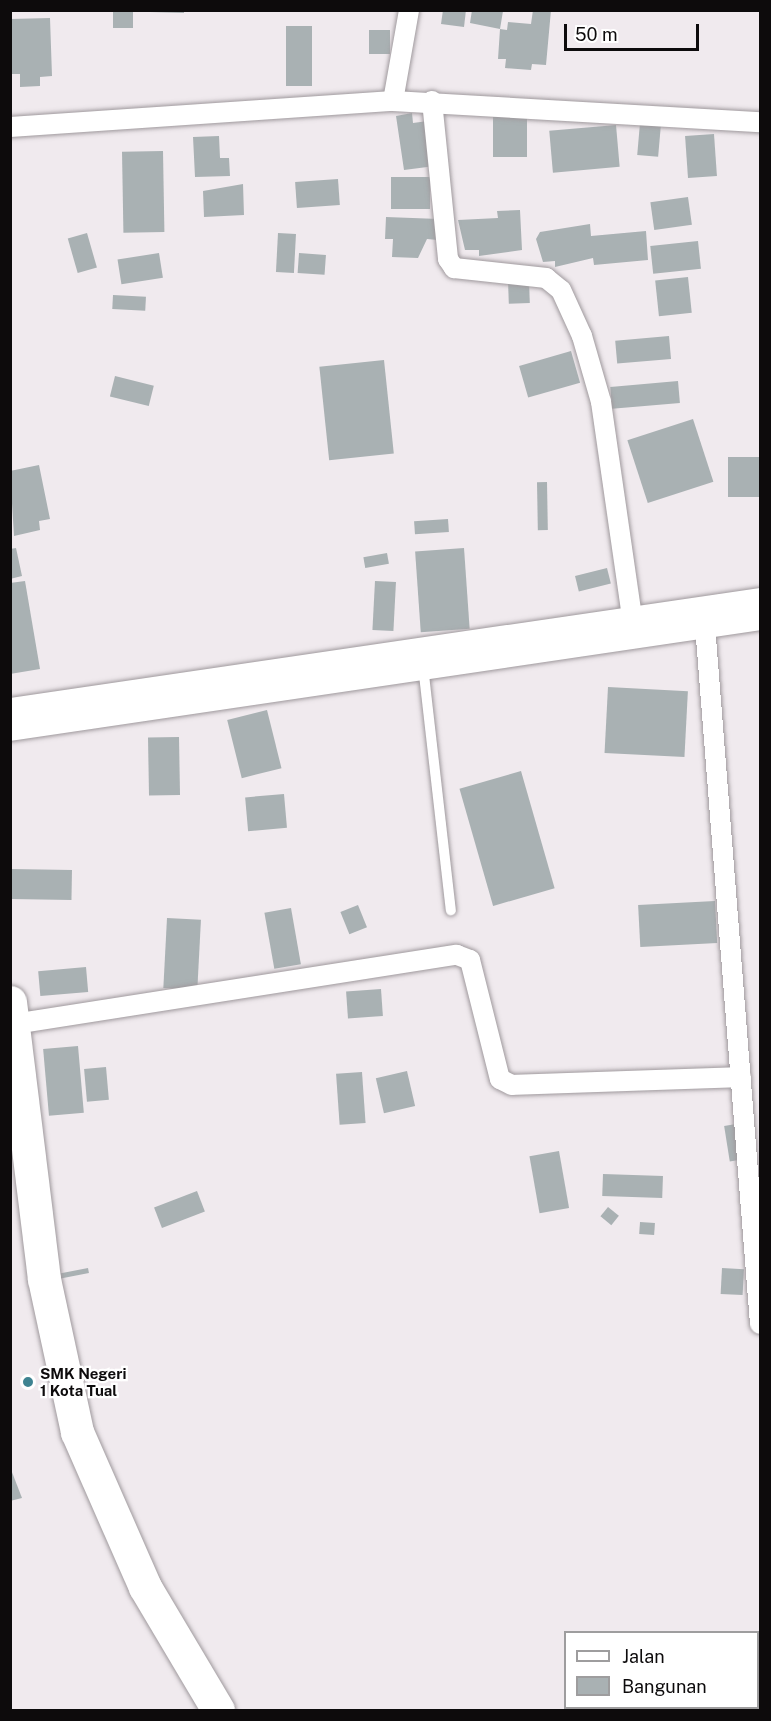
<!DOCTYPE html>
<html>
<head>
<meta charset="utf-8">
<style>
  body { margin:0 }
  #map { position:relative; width:771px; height:1721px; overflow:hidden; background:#f0eaee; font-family:"Public Sans",sans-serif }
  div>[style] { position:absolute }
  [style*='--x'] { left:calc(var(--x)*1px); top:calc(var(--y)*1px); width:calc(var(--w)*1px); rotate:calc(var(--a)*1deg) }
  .building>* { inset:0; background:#a9b1b3; transform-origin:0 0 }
  .roads { filter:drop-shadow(0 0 2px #9f999d) drop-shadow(0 0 2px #9f999d) }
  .service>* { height:10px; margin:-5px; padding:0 5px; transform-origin:5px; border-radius:5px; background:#fff }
  .minor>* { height:20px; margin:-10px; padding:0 10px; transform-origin:10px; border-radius:10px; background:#fff }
  .tertiary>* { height:24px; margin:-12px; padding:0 12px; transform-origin:12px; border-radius:12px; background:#fff }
  .trunk>* { height:33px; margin:-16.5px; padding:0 16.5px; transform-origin:16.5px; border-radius:16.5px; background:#fff }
  .dots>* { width:16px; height:16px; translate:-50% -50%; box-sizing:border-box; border:3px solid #fff; border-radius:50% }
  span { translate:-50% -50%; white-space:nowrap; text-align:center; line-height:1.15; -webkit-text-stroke:4.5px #fff; paint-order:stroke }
  .poi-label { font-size:15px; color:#0d0b0c; font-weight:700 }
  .left { translate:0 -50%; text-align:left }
  .frame { position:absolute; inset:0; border:12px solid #0d0b0c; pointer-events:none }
  .legend { position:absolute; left:564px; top:1631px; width:195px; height:78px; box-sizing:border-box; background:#fff; border:2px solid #9e9d9e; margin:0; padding:8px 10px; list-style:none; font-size:18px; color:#0d0b0c }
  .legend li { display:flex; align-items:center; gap:12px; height:30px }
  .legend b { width:30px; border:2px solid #9e9d9e }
  .scale { position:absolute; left:564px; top:24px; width:135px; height:27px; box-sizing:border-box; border:3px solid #0d0b0c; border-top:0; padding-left:8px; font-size:18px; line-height:21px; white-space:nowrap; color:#0d0b0c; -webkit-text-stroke:4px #fff; paint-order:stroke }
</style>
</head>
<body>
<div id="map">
  <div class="building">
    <div style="left:113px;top:10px;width:20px;height:18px"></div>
    <div style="clip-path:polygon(150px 10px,184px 10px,184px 13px,150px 12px)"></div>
    <div style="clip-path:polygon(443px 10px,466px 10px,464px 27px,441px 24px)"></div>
    <div style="clip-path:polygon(472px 10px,503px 11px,500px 29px,507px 30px,508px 22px,531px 24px,533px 10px,551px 10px,546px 65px,532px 64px,531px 70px,505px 68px,506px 59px,498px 59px,500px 29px,470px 23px)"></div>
    <div style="clip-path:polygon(50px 18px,52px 76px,40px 77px,40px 86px,20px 87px,20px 74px,10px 74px,10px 19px)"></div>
    <div style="left:286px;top:26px;width:26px;height:60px"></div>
    <div style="left:369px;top:30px;width:21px;height:24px"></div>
    <div style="clip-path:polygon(412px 113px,413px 123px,428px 121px,435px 166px,404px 170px,396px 116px)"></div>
    <div style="left:493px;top:117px;width:34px;height:40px"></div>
    <div style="left:640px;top:123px;width:21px;height:32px;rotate:5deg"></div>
    <div style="left:616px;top:125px;width:42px;height:67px;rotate:85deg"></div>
    <div style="left:714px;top:134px;width:42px;height:29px;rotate:86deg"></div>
    <div style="clip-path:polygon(219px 136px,220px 158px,229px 158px,230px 176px,195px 177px,193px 137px)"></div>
    <div style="left:163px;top:151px;width:81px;height:41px;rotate:89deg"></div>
    <div style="left:430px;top:177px;width:32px;height:39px;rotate:90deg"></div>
    <div style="left:338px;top:179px;width:26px;height:43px;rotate:86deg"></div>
    <div style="clip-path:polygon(243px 184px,244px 215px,204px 217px,203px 191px)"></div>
    <div style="left:688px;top:197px;width:28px;height:38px;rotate:82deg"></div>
    <div style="clip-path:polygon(520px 210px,522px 250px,479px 256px,479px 250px,465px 250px,458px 220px,498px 218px,497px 211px)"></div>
    <div style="clip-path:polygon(386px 217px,439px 219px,438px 240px,427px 239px,418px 258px,392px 257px,393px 239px,385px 239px)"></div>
    <div style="clip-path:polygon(590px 224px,591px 236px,646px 231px,648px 260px,594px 265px,593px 258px,555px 267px,555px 261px,543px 262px,536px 239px,540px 232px)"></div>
    <div style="left:87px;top:233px;width:36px;height:20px;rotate:74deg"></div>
    <div style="left:278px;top:233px;width:18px;height:39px;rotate:3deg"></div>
    <div style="left:698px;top:241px;width:28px;height:48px;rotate:84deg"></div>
    <div style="left:159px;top:253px;width:25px;height:42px;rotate:81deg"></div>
    <div style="left:299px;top:253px;width:27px;height:20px;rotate:4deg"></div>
    <div style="left:688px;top:277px;width:36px;height:33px;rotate:84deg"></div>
    <div style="left:529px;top:280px;width:23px;height:21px;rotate:88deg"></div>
    <div style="left:113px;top:295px;width:33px;height:14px;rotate:3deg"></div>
    <div style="left:669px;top:336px;width:23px;height:54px;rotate:85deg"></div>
    <div style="left:571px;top:351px;width:33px;height:54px;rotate:74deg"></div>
    <div style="left:384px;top:360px;width:94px;height:65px;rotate:84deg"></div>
    <div style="left:115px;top:376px;width:40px;height:21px;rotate:14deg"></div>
    <div style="left:678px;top:381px;width:22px;height:68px;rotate:85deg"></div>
    <div style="left:693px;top:419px;width:66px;height:69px;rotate:72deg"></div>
    <div style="left:728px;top:457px;width:32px;height:40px"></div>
    <div style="clip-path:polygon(39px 465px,50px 519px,39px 521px,40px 530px,14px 536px,10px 471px)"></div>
    <div style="left:547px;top:482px;width:48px;height:10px;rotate:89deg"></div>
    <div style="left:448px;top:519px;width:13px;height:34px;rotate:86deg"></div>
    <div style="clip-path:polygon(16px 548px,22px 576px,10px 579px,10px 549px)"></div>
    <div style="left:464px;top:548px;width:81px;height:49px;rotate:86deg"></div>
    <div style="left:387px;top:553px;width:11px;height:24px;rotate:80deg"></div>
    <div style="left:607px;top:568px;width:16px;height:33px;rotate:76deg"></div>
    <div style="clip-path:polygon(25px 581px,40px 669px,10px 674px,10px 583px)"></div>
    <div style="left:375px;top:581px;width:21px;height:49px;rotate:3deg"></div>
    <div style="left:608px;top:687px;width:80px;height:66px;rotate:3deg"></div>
    <div style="left:267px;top:710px;width:60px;height:41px;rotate:76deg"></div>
    <div style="left:179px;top:737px;width:58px;height:31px;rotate:89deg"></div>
    <div style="left:521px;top:771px;width:122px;height:64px;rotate:74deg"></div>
    <div style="left:284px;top:794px;width:34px;height:39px;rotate:85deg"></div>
    <div style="left:11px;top:869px;width:61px;height:30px;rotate:1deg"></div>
    <div style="left:715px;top:901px;width:42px;height:77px;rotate:87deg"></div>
    <div style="left:358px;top:905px;width:24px;height:19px;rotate:68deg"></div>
    <div style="left:291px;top:908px;width:57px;height:27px;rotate:80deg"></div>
    <div style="left:167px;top:918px;width:34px;height:70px;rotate:3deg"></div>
    <div style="left:86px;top:967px;width:25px;height:48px;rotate:85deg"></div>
    <div style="left:381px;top:989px;width:27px;height:35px;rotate:86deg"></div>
    <div style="left:78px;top:1046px;width:67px;height:35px;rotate:85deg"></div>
    <div style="left:106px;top:1067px;width:33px;height:22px;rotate:85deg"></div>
    <div style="left:407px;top:1071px;width:36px;height:32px;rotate:77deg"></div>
    <div style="left:362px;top:1072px;width:51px;height:26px;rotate:86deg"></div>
    <div style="left:736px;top:1124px;width:36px;height:12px;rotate:81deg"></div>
    <div style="left:559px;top:1151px;width:58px;height:30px;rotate:80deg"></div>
    <div style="left:603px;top:1174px;width:60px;height:22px;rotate:2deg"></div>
    <div style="left:197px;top:1191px;width:22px;height:46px;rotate:69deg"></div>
    <div style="left:608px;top:1207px;width:14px;height:12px;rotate:39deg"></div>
    <div style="left:640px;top:1222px;width:15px;height:12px;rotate:4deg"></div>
    <div style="left:88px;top:1268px;width:5px;height:38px;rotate:79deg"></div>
    <div style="left:722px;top:1268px;width:22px;height:26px;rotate:3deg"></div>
    <div style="clip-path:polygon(10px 1467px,22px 1498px,10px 1501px)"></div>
    <div style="left:760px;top:1646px;width:27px;height:2px;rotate:90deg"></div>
  </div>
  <div class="roads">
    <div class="service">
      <div style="--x:423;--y:666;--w:246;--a:83.5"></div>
    </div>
    <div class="minor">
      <div style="--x:393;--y:101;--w:92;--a:-80"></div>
      <div style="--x:432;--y:101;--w:159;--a:84.2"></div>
      <div style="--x:448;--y:259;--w:11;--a:56"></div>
      <div style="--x:454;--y:268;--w:93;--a:6.2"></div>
      <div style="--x:546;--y:278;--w:19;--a:39"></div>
      <div style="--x:561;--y:290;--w:51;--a:65.5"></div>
      <div style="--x:582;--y:336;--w:69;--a:73.9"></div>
      <div style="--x:601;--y:402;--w:216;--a:81.8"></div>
      <div style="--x:10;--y:127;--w:384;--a:-3.9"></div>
      <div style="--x:393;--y:101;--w:368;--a:3.3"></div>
      <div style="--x:705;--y:625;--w:701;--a:85.5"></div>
      <div style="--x:14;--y:1024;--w:448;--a:-8.9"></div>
      <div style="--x:457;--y:955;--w:14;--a:21"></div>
      <div style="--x:470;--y:960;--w:123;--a:75.9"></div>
      <div style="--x:500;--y:1079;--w:13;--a:27"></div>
      <div style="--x:512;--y:1085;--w:229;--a:-2"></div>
      <div style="--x:758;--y:1690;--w:2;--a:-27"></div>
      <div style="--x:689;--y:1710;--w:7;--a:-16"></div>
    </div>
    <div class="tertiary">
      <div style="--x:10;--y:710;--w:758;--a:-8.34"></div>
      <div style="--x:10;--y:729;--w:758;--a:-8.42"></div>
    </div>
    <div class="trunk">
      <div style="--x:10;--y:1002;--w:279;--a:83"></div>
      <div style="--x:44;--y:1279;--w:157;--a:77.8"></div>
      <div style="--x:77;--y:1432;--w:169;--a:66.3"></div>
      <div style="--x:145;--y:1587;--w:143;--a:59.3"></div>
    </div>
  </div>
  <div class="dots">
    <div style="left:28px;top:1382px;background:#3e8391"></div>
  </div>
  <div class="poi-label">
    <span class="left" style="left:40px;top:1382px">SMK Negeri<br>1 Kota Tual</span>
  </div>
  <div class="frame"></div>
  <ul class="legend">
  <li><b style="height:8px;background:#fff"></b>Jalan</li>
  <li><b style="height:16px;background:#a9b1b3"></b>Bangunan</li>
  </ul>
  <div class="scale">50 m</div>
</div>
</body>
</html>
